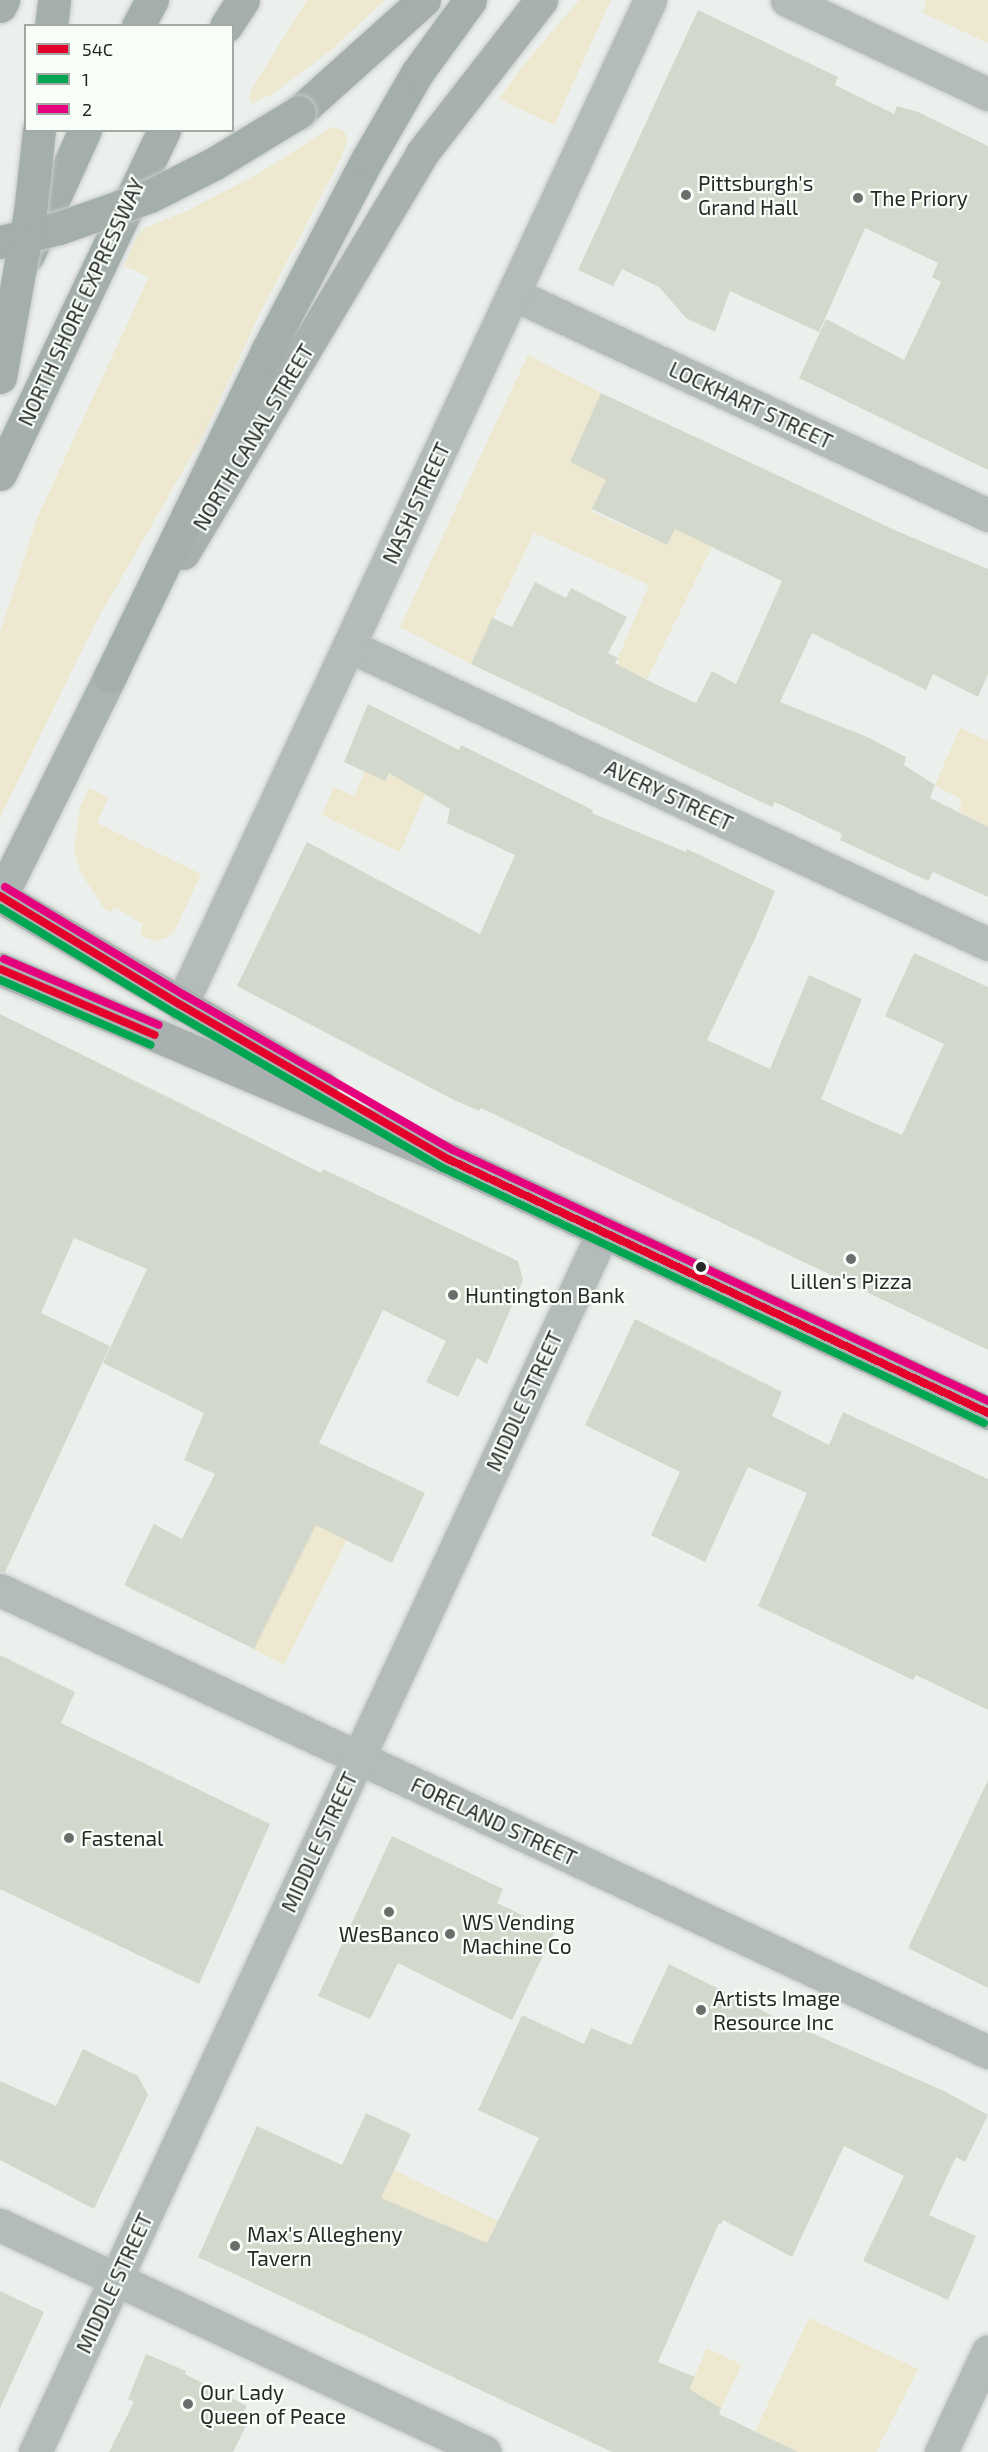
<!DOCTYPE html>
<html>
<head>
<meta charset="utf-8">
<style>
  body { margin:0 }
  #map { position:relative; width:988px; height:2452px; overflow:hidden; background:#ebf0ec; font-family:"Exo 2",sans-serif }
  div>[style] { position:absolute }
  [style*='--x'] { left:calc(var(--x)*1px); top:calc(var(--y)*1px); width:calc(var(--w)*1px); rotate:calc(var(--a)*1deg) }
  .green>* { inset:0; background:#ede8cf; transform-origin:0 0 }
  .building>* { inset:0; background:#d3d8cd }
  .roads { filter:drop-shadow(0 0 2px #c8cbc9) drop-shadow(0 0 2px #c8cbc9) }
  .street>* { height:33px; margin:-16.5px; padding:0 16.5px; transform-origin:16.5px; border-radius:16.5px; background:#b4bcba }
  .secondary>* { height:33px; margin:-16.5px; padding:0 16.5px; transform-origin:16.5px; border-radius:16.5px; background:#a8b1af }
  .primary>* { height:33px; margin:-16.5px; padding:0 16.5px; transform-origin:16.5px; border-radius:16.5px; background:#aab4b1 }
  .highway>* { height:33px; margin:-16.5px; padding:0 16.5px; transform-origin:16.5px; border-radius:16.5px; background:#a4afab }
  .bridges { filter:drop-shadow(0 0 2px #c8cbc9) drop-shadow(0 0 2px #c8cbc9) }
  .highway-bridge>* { height:33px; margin:-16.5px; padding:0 16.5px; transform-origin:16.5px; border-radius:16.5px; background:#a4afab }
  .bus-1>* { height:8px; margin:-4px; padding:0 4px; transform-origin:4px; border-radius:4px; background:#e4002b }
  .bus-2>* { height:8px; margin:-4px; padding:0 4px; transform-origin:4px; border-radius:4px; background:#00a651 }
  .bus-3>* { height:8px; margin:-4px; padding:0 4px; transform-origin:4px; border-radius:4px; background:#e5007d }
  .dots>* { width:16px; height:16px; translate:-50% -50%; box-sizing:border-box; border:3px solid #f8fff9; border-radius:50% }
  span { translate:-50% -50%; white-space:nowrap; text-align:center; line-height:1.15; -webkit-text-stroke:4.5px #f8fff9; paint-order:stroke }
  .poi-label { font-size:21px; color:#262927 }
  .left { translate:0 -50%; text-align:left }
  .street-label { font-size:21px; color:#262927 }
  .legend { position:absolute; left:24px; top:24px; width:210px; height:108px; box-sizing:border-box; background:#f8fff9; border:2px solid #a4a9a5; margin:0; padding:8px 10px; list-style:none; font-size:18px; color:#262927 }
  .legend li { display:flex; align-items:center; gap:12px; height:30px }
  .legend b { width:30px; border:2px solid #a4a9a5 }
</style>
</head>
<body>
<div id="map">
  <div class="green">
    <div style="clip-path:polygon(307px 0,385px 0,331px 50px,272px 94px,252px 103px,249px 97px,251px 90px)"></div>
    <div style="clip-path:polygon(579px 0,611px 0,554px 125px,499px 99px,520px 69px)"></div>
    <div style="clip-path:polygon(926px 0,988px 0,988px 43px,923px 13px)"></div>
    <div style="clip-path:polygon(332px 127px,343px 130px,348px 139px,341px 158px,259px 315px,204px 434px,97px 620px,0 817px,0 632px,38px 516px,149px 277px,124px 266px,136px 239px,144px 228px,187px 211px,258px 174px)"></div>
    <div style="clip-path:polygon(528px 355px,601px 393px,570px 462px,611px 471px,592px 512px,667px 545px,687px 504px,724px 522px,647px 679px,619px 665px,618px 658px,649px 585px,534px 533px,471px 664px,400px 627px)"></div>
    <div style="clip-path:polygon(960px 728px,988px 741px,988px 827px,958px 811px,962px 800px,935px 785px)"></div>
    <div style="clip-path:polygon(365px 771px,385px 781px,390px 771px,428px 787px,400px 852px,322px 815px,334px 787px,354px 796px)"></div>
    <div style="clip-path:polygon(89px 788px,108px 798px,97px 823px,201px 874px,174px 932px,164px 939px,155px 941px,140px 935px,143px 924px,114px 907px,110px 912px,103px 907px,81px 873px,74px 851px,80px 807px)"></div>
    <div style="left:316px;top:1524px;width:35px;height:140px;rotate:27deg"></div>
    <div style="clip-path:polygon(394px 2170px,498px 2221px,479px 2258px,415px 2286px,444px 2225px,414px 2212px,355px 2332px,326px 2318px)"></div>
    <div style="clip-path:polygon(809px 2318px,918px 2369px,876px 2452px,798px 2452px,755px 2431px)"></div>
    <div style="clip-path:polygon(707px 2348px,742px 2365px,721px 2408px,703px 2397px,691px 2421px,677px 2416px)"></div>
  </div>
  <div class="building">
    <div style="clip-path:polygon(698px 10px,838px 77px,835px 85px,894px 114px,897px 106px,918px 112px,988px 146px,988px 470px,799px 378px,826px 319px,904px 360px,941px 282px,932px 277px,938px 263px,865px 228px,819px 332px,730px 291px,715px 332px,686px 318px,659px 287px,622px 269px,613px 286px,578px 270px)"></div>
    <div style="clip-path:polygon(601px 393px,899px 532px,988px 569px,988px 674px,978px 697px,933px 674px,926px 690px,812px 633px,780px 702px,867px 737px,906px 757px,904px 765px,935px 785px,930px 798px,988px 827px,988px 897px,933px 872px,928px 881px,840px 840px,842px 834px,775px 802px,772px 807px,471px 664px,492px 618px,512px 627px,535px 582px,566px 598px,571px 588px,627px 617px,608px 653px,618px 658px,615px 663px,653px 683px,696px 703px,712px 671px,736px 684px,782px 581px,675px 529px,667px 545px,592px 509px,606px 480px,570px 462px)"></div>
    <div style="clip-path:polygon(368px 704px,459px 750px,461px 745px,593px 810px,592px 813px,686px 852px,687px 849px,775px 891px,754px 941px,707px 1040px,770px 1069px,809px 975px,862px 999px,821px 1099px,849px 1112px,902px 1135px,944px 1044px,885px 1016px,914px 953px,988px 987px,988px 1350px,481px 1108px,479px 1111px,452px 1099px,237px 986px,307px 842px,480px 934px,515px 855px,447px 823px,450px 809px,389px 773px,385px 781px,344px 762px)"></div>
    <div style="clip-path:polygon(0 1014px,321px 1173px,323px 1169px,518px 1261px,523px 1280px,487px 1364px,477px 1358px,458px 1397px,426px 1382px,446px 1341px,383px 1310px,319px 1443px,425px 1493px,392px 1563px,316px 1525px,254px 1649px,124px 1585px,154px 1524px,182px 1539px,215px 1474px,184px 1460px,204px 1413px,103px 1363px,147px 1269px,74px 1238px,41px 1313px,110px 1346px,5px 1572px,0 1572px)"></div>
    <div style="clip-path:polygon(635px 1319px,782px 1392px,772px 1416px,829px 1445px,843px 1412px,988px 1479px,988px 1710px,916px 1675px,913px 1680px,758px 1606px,807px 1493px,748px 1467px,705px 1562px,651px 1535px,680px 1472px,585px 1425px)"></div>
    <div style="clip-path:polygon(0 1655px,75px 1692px,61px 1723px,270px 1824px,199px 1984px,0 1889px)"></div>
    <div style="clip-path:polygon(988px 1780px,988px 1988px,908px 1948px)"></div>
    <div style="clip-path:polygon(392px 1836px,503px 1889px,497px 1903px,555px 1931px,512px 2020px,398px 1963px,370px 2019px,318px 1996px)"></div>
    <div style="clip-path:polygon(669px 1964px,775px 2017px,944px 2091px,988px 2115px,965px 2162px,956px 2157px,929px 2215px,976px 2236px,948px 2300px,863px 2261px,904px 2176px,844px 2146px,792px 2257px,723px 2220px,721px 2224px,719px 2223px,658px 2362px,695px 2377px,689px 2389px,721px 2408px,719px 2414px,798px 2452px,612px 2452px,198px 2257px,257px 2126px,342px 2165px,366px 2113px,411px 2134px,381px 2198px,487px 2243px,539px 2138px,478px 2110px,522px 2015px,584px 2044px,591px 2028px,631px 2045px)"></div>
    <div style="clip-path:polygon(83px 2049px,138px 2076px,148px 2095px,94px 2209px,0 2160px,0 2081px,56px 2106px)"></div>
    <div style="clip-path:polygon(0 2291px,44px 2312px,0 2408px)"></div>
    <div style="clip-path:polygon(146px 2354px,186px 2371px,185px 2374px,247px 2406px,244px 2412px,251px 2416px,233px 2452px,109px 2452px,134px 2402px,128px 2399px)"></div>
  </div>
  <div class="roads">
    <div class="street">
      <div style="--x:787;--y:0;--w:222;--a:25.1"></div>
      <div style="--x:513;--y:294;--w:524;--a:24.95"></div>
      <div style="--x:349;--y:646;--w:705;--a:25"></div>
      <div style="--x:181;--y:1005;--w:1109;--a:-64.98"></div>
      <div style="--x:0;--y:1590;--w:1091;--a:25.06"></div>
      <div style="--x:0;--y:2225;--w:535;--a:25.08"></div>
      <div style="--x:35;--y:2452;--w:1346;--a:-65.03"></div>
      <div style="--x:941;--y:2452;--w:111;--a:-65"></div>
    </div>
    <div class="secondary">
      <div style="--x:183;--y:553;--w:466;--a:-59.1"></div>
      <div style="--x:422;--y:153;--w:194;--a:-52.1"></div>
      <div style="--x:1;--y:897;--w:372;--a:30.6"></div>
      <div style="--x:0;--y:969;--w:487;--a:23"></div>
      <div style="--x:448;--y:1159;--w:597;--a:25.19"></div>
    </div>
    <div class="primary">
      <div style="--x:0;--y:898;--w:248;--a:-63.6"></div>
    </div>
    <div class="highway">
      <div style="--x:0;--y:6;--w:7;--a:-63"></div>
      <div style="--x:51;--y:26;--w:26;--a:-83"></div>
      <div style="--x:138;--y:26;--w:30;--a:-62"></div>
      <div style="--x:226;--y:26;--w:31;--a:-57"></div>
      <div style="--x:299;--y:112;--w:168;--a:-41.9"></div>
      <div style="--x:28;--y:255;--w:137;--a:-65.5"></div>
      <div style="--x:0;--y:474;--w:381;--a:-64.5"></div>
      <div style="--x:110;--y:676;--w:361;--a:-64.2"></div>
      <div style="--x:267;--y:351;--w:216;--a:-62.4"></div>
      <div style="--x:367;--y:160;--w:100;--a:-60.1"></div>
      <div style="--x:417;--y:73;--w:90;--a:-54"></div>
    </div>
  </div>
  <div class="bridges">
    <div class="highway-bridge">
      <div style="--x:0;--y:242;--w:61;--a:-13.3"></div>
      <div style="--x:59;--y:228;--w:96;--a:-19.4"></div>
      <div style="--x:150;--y:196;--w:73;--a:-26.9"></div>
      <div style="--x:215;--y:163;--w:98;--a:-31.3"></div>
      <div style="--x:0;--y:377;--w:168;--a:-79.7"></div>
      <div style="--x:30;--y:212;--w:82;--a:-83.7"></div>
    </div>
  </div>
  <div class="bus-1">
    <div style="--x:0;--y:896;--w:211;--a:31.1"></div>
    <div style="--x:181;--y:1005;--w:308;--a:30"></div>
    <div style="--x:448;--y:1159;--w:597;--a:25.19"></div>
    <div style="--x:0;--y:969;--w:168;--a:23.1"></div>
  </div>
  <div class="bus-2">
    <div style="--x:0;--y:908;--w:205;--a:31.1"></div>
    <div style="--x:176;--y:1014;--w:308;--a:30"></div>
    <div style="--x:443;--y:1168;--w:598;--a:25.24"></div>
    <div style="--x:0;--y:980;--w:164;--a:23.3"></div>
  </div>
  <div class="bus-3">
    <div style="--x:5;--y:887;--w:211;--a:31.1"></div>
    <div style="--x:186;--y:996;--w:308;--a:30"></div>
    <div style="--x:453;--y:1150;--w:591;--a:25.13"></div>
    <div style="--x:4;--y:959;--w:168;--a:23.1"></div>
  </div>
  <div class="dots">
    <div style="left:686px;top:195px;background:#6b6f6c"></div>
    <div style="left:858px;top:198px;background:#6b6f6c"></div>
    <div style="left:851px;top:1259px;background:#6b6f6c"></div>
    <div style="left:701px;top:1267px;background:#262927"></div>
    <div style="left:453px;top:1295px;background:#6b6f6c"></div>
    <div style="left:69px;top:1838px;background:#6b6f6c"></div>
    <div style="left:389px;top:1912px;background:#6b6f6c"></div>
    <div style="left:450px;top:1934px;background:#6b6f6c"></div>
    <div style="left:701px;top:2010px;background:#6b6f6c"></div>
    <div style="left:235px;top:2246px;background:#6b6f6c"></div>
    <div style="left:188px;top:2404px;background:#6b6f6c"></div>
  </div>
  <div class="poi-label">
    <span class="left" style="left:698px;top:195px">Pittsburgh's<br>Grand Hall</span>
    <span class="left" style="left:870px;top:198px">The Priory</span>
    <span style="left:851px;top:1281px">Lillen's Pizza</span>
    <span class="left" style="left:465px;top:1295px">Huntington Bank</span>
    <span class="left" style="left:81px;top:1838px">Fastenal</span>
    <span class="left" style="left:462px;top:1934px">WS Vending<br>Machine Co</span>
    <span style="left:389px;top:1934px">WesBanco</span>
    <span class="left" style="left:713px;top:2010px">Artists Image<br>Resource Inc</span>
    <span class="left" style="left:247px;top:2246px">Max's Allegheny<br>Tavern</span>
    <span class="left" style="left:200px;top:2404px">Our Lady<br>Queen of Peace</span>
  </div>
  <div class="street-label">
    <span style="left:81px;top:302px;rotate:-65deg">NORTH SHORE EXPRESSWAY</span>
    <span style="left:751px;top:405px;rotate:25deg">LOCKHART STREET</span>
    <span style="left:253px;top:437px;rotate:-59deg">NORTH CANAL STREET</span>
    <span style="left:416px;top:503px;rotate:-65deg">NASH STREET</span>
    <span style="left:669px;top:795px;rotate:25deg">AVERY STREET</span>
    <span style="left:524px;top:1401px;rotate:-65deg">MIDDLE STREET</span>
    <span style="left:494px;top:1821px;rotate:25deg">FORELAND STREET</span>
    <span style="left:319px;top:1842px;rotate:-65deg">MIDDLE STREET</span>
    <span style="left:114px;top:2283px;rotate:-65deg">MIDDLE STREET</span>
  </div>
  <ul class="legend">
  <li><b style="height:8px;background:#e4002b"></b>54C</li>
  <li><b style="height:8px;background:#00a651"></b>1</li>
  <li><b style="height:8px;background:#e5007d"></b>2</li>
  </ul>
</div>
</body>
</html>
